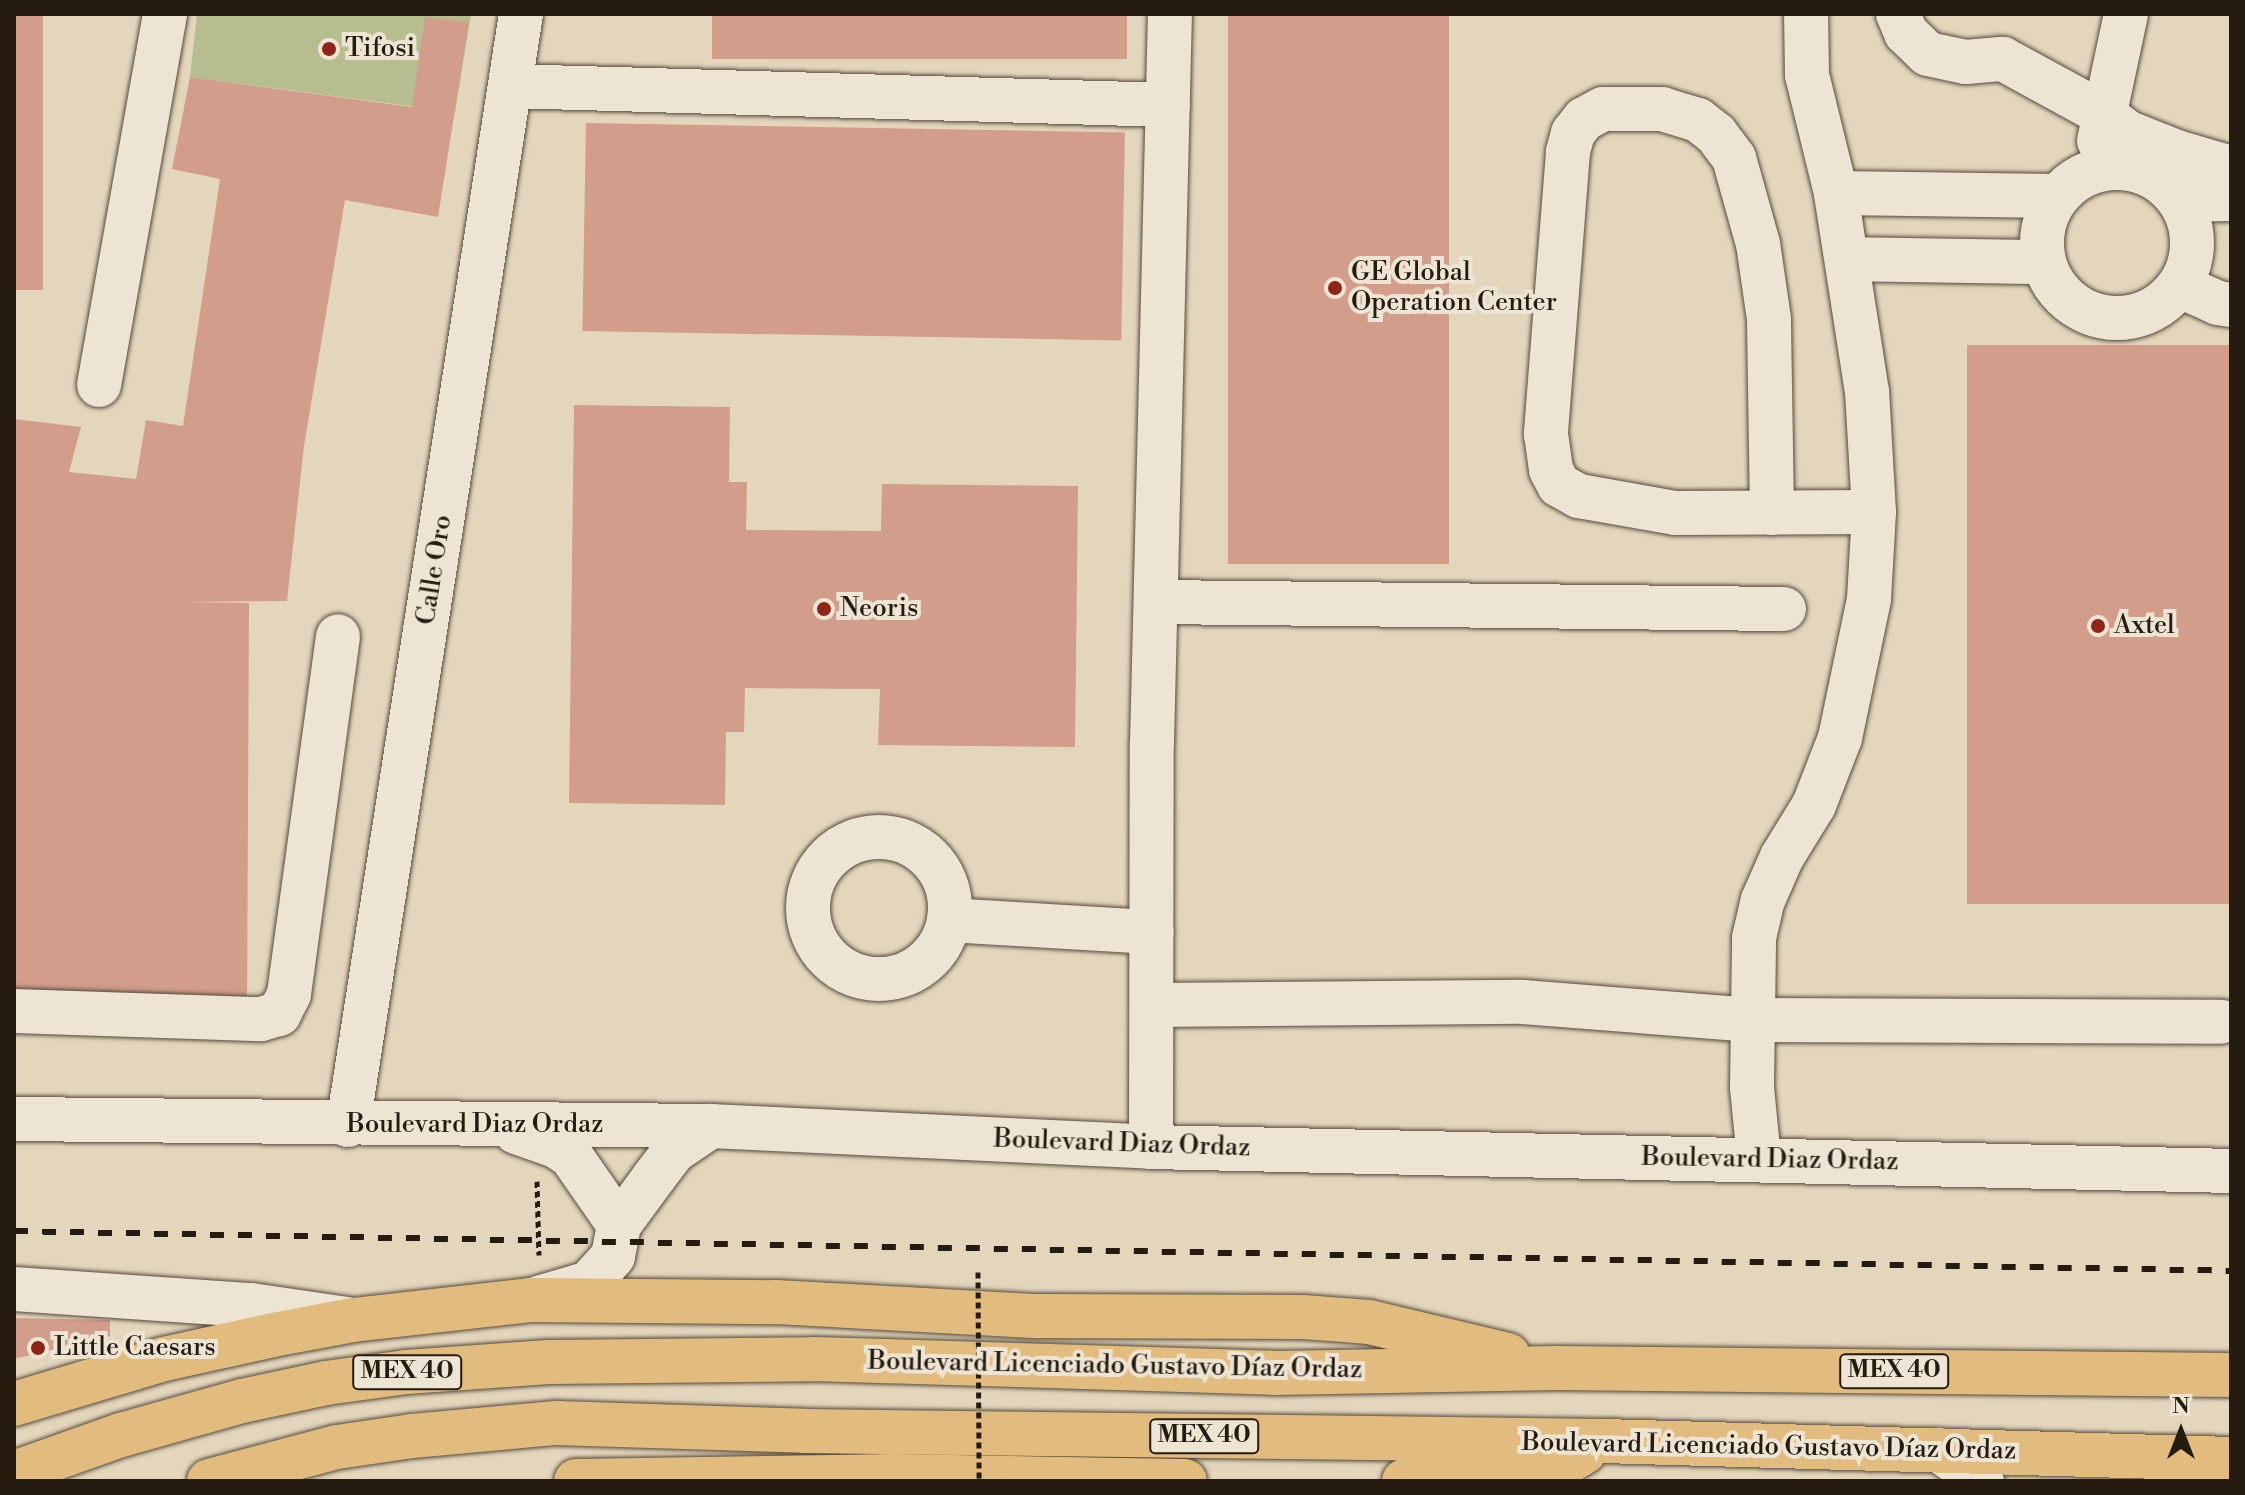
<!DOCTYPE html>
<html>
<head>
<meta charset="utf-8">
<style>
  body { margin:0 }
  #map { position:relative; width:2245px; height:1495px; overflow:hidden; background:#e4d6bc; font-family:"Libre Bodoni",serif }
  div>[style] { position:absolute }
  [style*='--x'] { left:calc(var(--x)*1px); top:calc(var(--y)*1px); width:calc(var(--w)*1px); rotate:calc(var(--a)*1deg) }
  .green>* { inset:0; background:#b6bd8f }
  .building>* { inset:0; background:#d29d8a; transform-origin:0 0 }
  .path>* { height:5px; margin-top:-2.5px; transform-origin:0; background:repeating-linear-gradient(90deg,#251b11 0 6px,transparent 0 10px) }
  .roads { filter:drop-shadow(0 0 2px #554a3c) drop-shadow(0 0 2px #554a3c) }
  .minor>* { height:44px; margin:-22px; padding:0 22px; transform-origin:22px; border-radius:22px; background:#ede4d3 }
  .minor>.ring { margin:-22px; padding:0; box-sizing:content-box; background:none; border:44px solid #ede4d3; border-radius:50% }
  .major>* { height:44px; margin:-22px; padding:0 22px; transform-origin:22px; border-radius:22px; background:#e2bb7e }
  .rail>* { height:6px; margin-top:-3px; transform-origin:0; background:repeating-linear-gradient(90deg,#251b11 0 14px,transparent 0 28px) }
  .path-bridge>* { height:5px; margin-top:-2.5px; transform-origin:0; background:repeating-linear-gradient(90deg,#251b11 0 6px,transparent 0 10px) }
  .dots>* { width:22px; height:22px; translate:-50% -50%; box-sizing:border-box; border:4px solid #ede4d3; border-radius:50% }
  span { translate:-50% -50%; white-space:nowrap; text-align:center; line-height:1.15; -webkit-text-stroke:8px #ede4d3; paint-order:stroke }
  .shield-label span { padding:2px 6px; background:#ede4d3; border:2px solid; border-radius:6px; -webkit-text-stroke-width:0 }
  .shield-label { font-size:24px; color:#251b11; font-weight:700 }
  .poi-label { font-size:26px; color:#251b11 }
  .left { translate:0 -50%; text-align:left }
  .street-label { font-size:26px; color:#251b11 }
  .frame { position:absolute; inset:0; border:16px solid #251b11; pointer-events:none }
  .north { position:absolute; left:2141px; top:1391px; width:80px; height:80px; -webkit-text-stroke:6px #ede4d3; paint-order:stroke; rotate:0deg; font-size:22px; font-weight:700; line-height:32px; text-align:center; color:#251b11 }
  .north::after { content:''; display:block; margin:auto; width:28px; height:36px; background:#251b11; clip-path:polygon(50% 0,100% 100%,50% 72%,0 100%) }
</style>
</head>
<body>
<div id="map">
  <div class="green">
    <div style="clip-path:polygon(197px 14px,471px 14px,455px 112px,190px 77px)"></div>
  </div>
  <div class="building">
    <div style="left:14px;top:14px;width:29px;height:276px"></div>
    <div style="left:712px;top:14px;width:415px;height:45px"></div>
    <div style="left:1228px;top:14px;width:221px;height:550px"></div>
    <div style="clip-path:polygon(425px 17px,469px 22px,438px 217px,345px 200px,304px 446px,287px 601px,182px 602px,249px 603px,247px 1011px,14px 1008px,14px 419px,81px 427px,69px 472px,136px 479px,146px 420px,183px 426px,220px 179px,172px 169px,190px 77px,412px 107px)"></div>
    <div style="left:586px;top:123px;width:539px;height:208px;rotate:1deg"></div>
    <div style="left:1967px;top:345px;width:264px;height:559px"></div>
    <div style="clip-path:polygon(574px 405px,730px 407px,729px 482px,747px 482px,746px 530px,881px 531px,882px 484px,1078px 486px,1075px 747px,878px 745px,880px 689px,745px 688px,744px 732px,726px 732px,725px 805px,569px 803px)"></div>
    <div style="clip-path:polygon(14px 1318px,110px 1320px,110px 1336px,14px 1359px)"></div>
  </div>
  <div class="path">
    <div style="--x:537;--y:1181;--w:74;--a:88.5"></div>
  </div>
  <div class="roads">
    <div class="minor">
      <div style="--x:1898;--y:14;--w:21;--a:67"></div>
      <div style="--x:1906;--y:33;--w:30;--a:44"></div>
      <div style="--x:1928;--y:54;--w:39;--a:12"></div>
      <div style="--x:1966;--y:62;--w:37;--a:-5"></div>
      <div style="--x:2003;--y:59;--w:113;--a:28.6"></div>
      <div style="--x:2102;--y:113;--w:34;--a:37"></div>
      <div style="--x:2129;--y:133;--w:52;--a:21.6"></div>
      <div style="--x:2177;--y:152;--w:56;--a:16.5"></div>
      <div style="--x:510;--y:86;--w:658;--a:1.65"></div>
      <div style="--x:2099;--y:141;--w:130;--a:-78"></div>
      <div class="ring" style="left:2042px;top:168px;width:106px;height:106px"></div>
      <div style="--x:1836;--y:193;--w:221;--a:0.8"></div>
      <div style="--x:2180;--y:200;--w:51;--a:-1.1"></div>
      <div style="--x:1847;--y:259;--w:196;--a:0.9"></div>
      <div style="--x:2180;--y:286;--w:42;--a:24.1"></div>
      <div style="--x:2218;--y:303;--w:13;--a:9"></div>
      <div style="--x:99;--y:385;--w:377;--a:-79.9"></div>
      <div style="--x:1772;--y:513;--w:194;--a:-90.9"></div>
      <div style="--x:1769;--y:319;--w:76;--a:-98.3"></div>
      <div style="--x:1758;--y:244;--w:89;--a:-105.6"></div>
      <div style="--x:1734;--y:158;--w:30;--a:-127"></div>
      <div style="--x:1716;--y:134;--w:23;--a:-142"></div>
      <div style="--x:1698;--y:120;--w:37;--a:-163"></div>
      <div style="--x:1663;--y:109;--w:60;--a:180"></div>
      <div style="--x:1603;--y:109;--w:21;--a:152"></div>
      <div style="--x:1584;--y:119;--w:18;--a:128"></div>
      <div style="--x:1573;--y:133;--w:20;--a:105"></div>
      <div style="--x:1568;--y:152;--w:283;--a:94.5"></div>
      <div style="--x:1546;--y:434;--w:36;--a:82"></div>
      <div style="--x:1551;--y:470;--w:17;--a:62"></div>
      <div style="--x:1559;--y:485;--w:23;--a:29"></div>
      <div style="--x:1579;--y:496;--w:97;--a:10"></div>
      <div style="--x:1675;--y:513;--w:199;--a:-0.3"></div>
      <div style="--x:1156;--y:602;--w:628;--a:0.64"></div>
      <div class="ring" style="left:808px;top:837px;width:98px;height:98px"></div>
      <div style="--x:949;--y:920;--w:203;--a:3.4"></div>
      <div style="--x:1152;--y:1005;--w:371;--a:-0.5"></div>
      <div style="--x:1523;--y:1002;--w:230;--a:4.5"></div>
      <div style="--x:1752;--y:1020;--w:469;--a:0.2"></div>
      <div style="--x:14;--y:1011;--w:247;--a:1.9"></div>
      <div style="--x:261;--y:1019;--w:19;--a:-16"></div>
      <div style="--x:279;--y:1014;--w:22;--a:-63"></div>
      <div style="--x:289;--y:994;--w:361;--a:-82.2"></div>
      <div style="--x:14;--y:1119;--w:697;--a:0.58"></div>
      <div style="--x:711;--y:1126;--w:441;--a:2.7"></div>
      <div style="--x:1151;--y:1147;--w:1080;--a:1.27"></div>
      <div style="--x:348;--y:1125;--w:1124;--a:-81.15"></div>
      <div style="--x:516;--y:1132;--w:42;--a:19.3"></div>
      <div style="--x:556;--y:1146;--w:18;--a:34"></div>
      <div style="--x:571;--y:1156;--w:84;--a:55.2"></div>
      <div style="--x:1151;--y:1147;--w:404;--a:-89.9"></div>
      <div style="--x:1152;--y:743;--w:729;--a:-88.59"></div>
      <div style="--x:1759;--y:1159;--w:72;--a:-95.6"></div>
      <div style="--x:1752;--y:1087;--w:149;--a:-89.2"></div>
      <div style="--x:1754;--y:938;--w:39;--a:-77"></div>
      <div style="--x:1763;--y:900;--w:47;--a:-66.2"></div>
      <div style="--x:1782;--y:857;--w:61;--a:-58.4"></div>
      <div style="--x:1814;--y:805;--w:72;--a:-68.8"></div>
      <div style="--x:1840;--y:738;--w:142;--a:-78.2"></div>
      <div style="--x:1869;--y:599;--w:87;--a:-86.7"></div>
      <div style="--x:1874;--y:512;--w:120;--a:-93.3"></div>
      <div style="--x:1867;--y:392;--w:201;--a:-98.9"></div>
      <div style="--x:1836;--y:193;--w:122;--a:-103.8"></div>
      <div style="--x:1807;--y:75;--w:61;--a:-90.9"></div>
      <div style="--x:14;--y:1289;--w:238;--a:3.9"></div>
      <div style="--x:251;--y:1305;--w:97;--a:8.3"></div>
      <div style="--x:538;--y:1298;--w:53;--a:-16.4"></div>
      <div style="--x:589;--y:1283;--w:36;--a:-48"></div>
      <div style="--x:613;--y:1256;--w:32;--a:-79"></div>
      <div style="--x:619;--y:1225;--w:61;--a:-53.7"></div>
      <div style="--x:655;--y:1176;--w:31;--a:-53"></div>
      <div style="--x:674;--y:1151;--w:45;--a:-34"></div>
      <div style="--x:1939;--y:1450;--w:53;--a:35.8"></div>
    </div>
    <div class="major">
      <div style="--x:14;--y:1404;--w:157;--a:-16.7"></div>
      <div style="--x:164;--y:1359;--w:112;--a:-12.4"></div>
      <div style="--x:273;--y:1335;--w:81;--a:-10.6"></div>
      <div style="--x:353;--y:1320;--w:178;--a:-6.4"></div>
      <div style="--x:530;--y:1300;--w:246;--a:0.5"></div>
      <div style="--x:776;--y:1302;--w:262;--a:3.1"></div>
      <div style="--x:1038;--y:1316;--w:265;--a:0.2"></div>
      <div style="--x:1303;--y:1317;--w:66;--a:4.3"></div>
      <div style="--x:1369;--y:1322;--w:143;--a:13.4"></div>
      <div style="--x:14;--y:1473;--w:114;--a:-19.6"></div>
      <div style="--x:121;--y:1435;--w:126;--a:-15.7"></div>
      <div style="--x:242;--y:1401;--w:86;--a:-12.1"></div>
      <div style="--x:326;--y:1383;--w:81;--a:-7.8"></div>
      <div style="--x:406;--y:1372;--w:143;--a:-4"></div>
      <div style="--x:549;--y:1362;--w:265;--a:-0.6"></div>
      <div style="--x:814;--y:1359;--w:460;--a:1.7"></div>
      <div style="--x:1274;--y:1373;--w:283;--a:-1"></div>
      <div style="--x:1557;--y:1368;--w:674;--a:0.6"></div>
      <div style="--x:209;--y:1481;--w:132;--a:-14.9"></div>
      <div style="--x:337;--y:1447;--w:76;--a:-8.3"></div>
      <div style="--x:412;--y:1436;--w:145;--a:-5.2"></div>
      <div style="--x:556;--y:1423;--w:248;--a:1.8"></div>
      <div style="--x:804;--y:1431;--w:799;--a:0.72"></div>
      <div style="--x:1603;--y:1441;--w:628;--a:1.64"></div>
      <div style="--x:576;--y:1481;--w:318;--a:-0.9"></div>
      <div style="--x:894;--y:1476;--w:291;--a:1"></div>
      <div style="--x:1404;--y:1481;--w:123;--a:-4.6"></div>
      <div style="--x:1527;--y:1471;--w:40;--a:-12"></div>
      <div style="--x:1566;--y:1463;--w:21;--a:-31"></div>
    </div>
  </div>
  <div class="rail">
    <div style="--x:14;--y:1231;--w:2217;--a:1.03"></div>
  </div>
  <div class="path-bridge">
    <div style="--x:978;--y:1272;--w:209;--a:89.7"></div>
  </div>
  <div class="dots">
    <div style="left:329px;top:49px;background:#8f2418"></div>
    <div style="left:1335px;top:288px;background:#8f2418"></div>
    <div style="left:824px;top:609px;background:#8f2418"></div>
    <div style="left:2098px;top:626px;background:#8f2418"></div>
    <div style="left:38px;top:1348px;background:#8f2418"></div>
  </div>
  <div class="shield-label">
    <span style="left:1894px;top:1371px">MEX 40</span>
    <span style="left:407px;top:1372px">MEX 40</span>
    <span style="left:1204px;top:1436px">MEX 40</span>
  </div>
  <div class="poi-label">
    <span class="left" style="left:345px;top:49px">Tifosi</span>
    <span class="left" style="left:1351px;top:288px">GE Global<br>Operation Center</span>
    <span class="left" style="left:840px;top:609px">Neoris</span>
    <span class="left" style="left:2114px;top:626px">Axtel</span>
    <span class="left" style="left:54px;top:1348px">Little Caesars</span>
  </div>
  <div class="street-label">
    <span style="left:435px;top:570px;rotate:-81deg">Calle Oro</span>
    <span style="left:475px;top:1125px">Boulevard Diaz Ordaz</span>
    <span style="left:1122px;top:1144px;rotate:2deg">Boulevard Diaz Ordaz</span>
    <span style="left:1770px;top:1160px;rotate:1deg">Boulevard Diaz Ordaz</span>
    <span style="left:1115px;top:1366px;rotate:1deg">Boulevard Licenciado Gustavo Díaz Ordaz</span>
    <span style="left:1769px;top:1447px;rotate:1deg">Boulevard Licenciado Gustavo Díaz Ordaz</span>
  </div>
  <div class="frame"></div>
  <div class="north">N</div>
</div>
</body>
</html>
